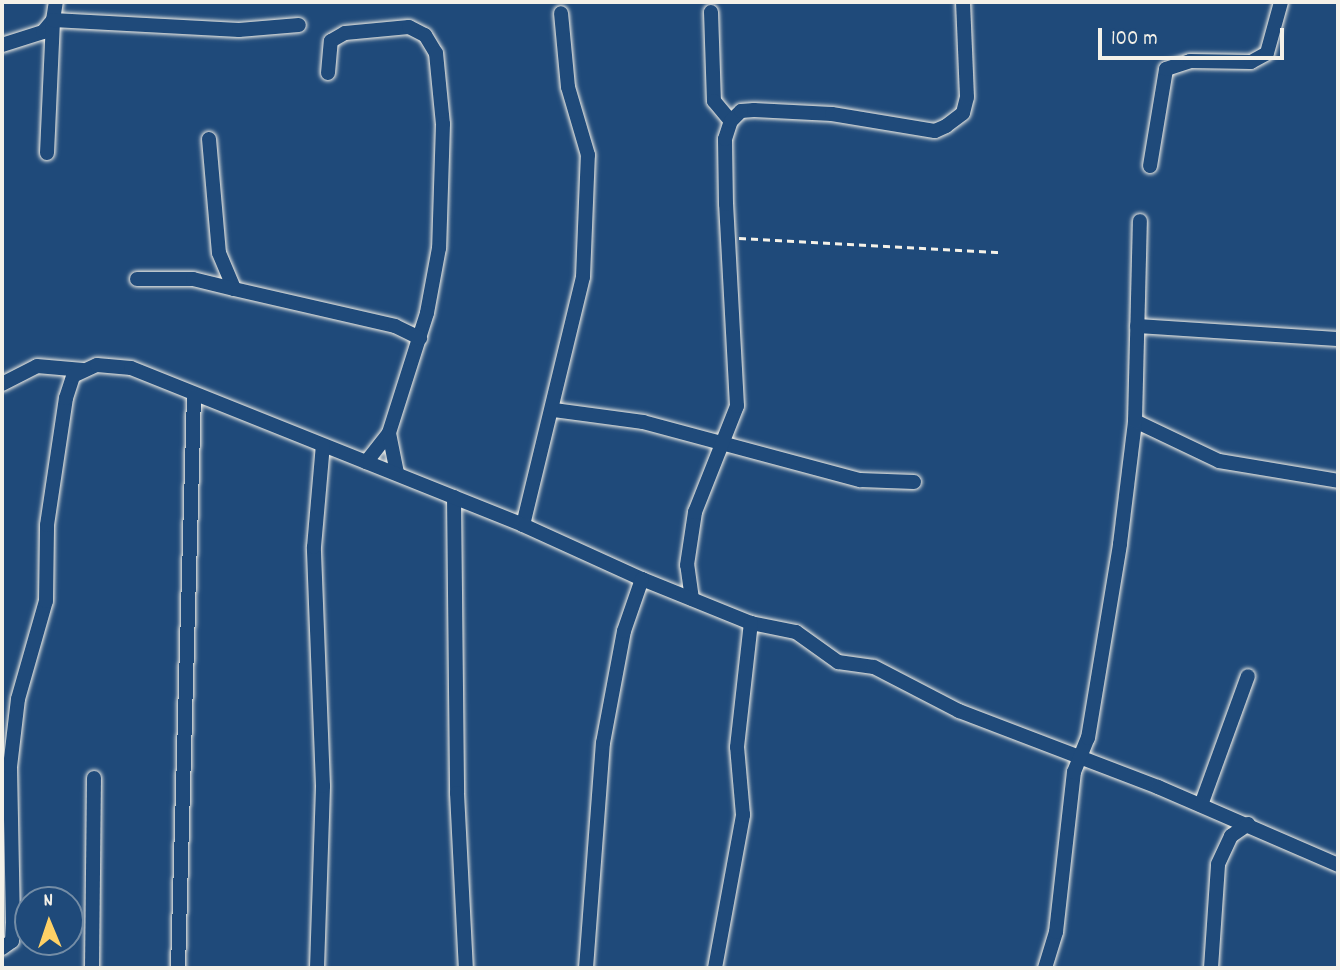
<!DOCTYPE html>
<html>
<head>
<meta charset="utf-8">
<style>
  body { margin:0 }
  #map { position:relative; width:1340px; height:970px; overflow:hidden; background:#1f4a7a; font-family:Dekko,sans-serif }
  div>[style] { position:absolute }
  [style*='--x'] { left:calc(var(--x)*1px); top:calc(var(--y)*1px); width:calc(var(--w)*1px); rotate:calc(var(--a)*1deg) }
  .path>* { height:2.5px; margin-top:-1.25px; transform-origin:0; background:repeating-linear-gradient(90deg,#f4f1e8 0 7px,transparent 0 12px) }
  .roads { filter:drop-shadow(0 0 2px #f4f1e8) drop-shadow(0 0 2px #f4f1e8) }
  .street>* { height:14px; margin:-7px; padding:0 7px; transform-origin:7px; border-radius:7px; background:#1f4a7a }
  span { translate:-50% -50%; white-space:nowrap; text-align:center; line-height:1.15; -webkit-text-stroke:7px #1f4a7a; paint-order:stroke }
  .frame { position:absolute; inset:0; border:4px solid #f4f1e8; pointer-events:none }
  .north { position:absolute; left:14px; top:886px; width:70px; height:70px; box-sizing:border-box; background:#1f4a7a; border:2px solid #748da6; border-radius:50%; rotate:358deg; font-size:19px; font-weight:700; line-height:28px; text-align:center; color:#f4f1e8 }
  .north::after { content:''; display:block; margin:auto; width:24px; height:32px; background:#ffd166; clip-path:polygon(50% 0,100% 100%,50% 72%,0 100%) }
  .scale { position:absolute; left:1098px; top:28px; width:186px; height:32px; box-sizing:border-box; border:4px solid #f4f1e8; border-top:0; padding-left:9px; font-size:21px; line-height:24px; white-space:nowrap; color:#f4f1e8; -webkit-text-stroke:5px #1f4a7a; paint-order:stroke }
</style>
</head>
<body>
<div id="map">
  <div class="path">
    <div style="--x:739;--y:238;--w:262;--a:3.1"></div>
  </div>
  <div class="roads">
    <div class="street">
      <div style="--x:711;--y:12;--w:89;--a:88.1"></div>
      <div style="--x:714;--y:101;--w:26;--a:50"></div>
      <div style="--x:2;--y:45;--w:43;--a:-17.6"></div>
      <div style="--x:43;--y:32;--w:16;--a:-50"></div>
      <div style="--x:53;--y:20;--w:18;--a:-81"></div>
      <div style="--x:328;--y:73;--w:32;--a:-85"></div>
      <div style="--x:331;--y:41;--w:16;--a:-30"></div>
      <div style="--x:345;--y:33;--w:64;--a:-5.4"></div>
      <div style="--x:409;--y:27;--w:18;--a:27"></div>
      <div style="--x:425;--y:35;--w:21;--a:59"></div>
      <div style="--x:436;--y:53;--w:71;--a:84.4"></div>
      <div style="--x:443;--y:124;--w:124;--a:91.8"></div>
      <div style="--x:439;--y:248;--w:66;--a:100.5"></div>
      <div style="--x:427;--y:313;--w:126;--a:107.6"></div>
      <div style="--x:389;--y:433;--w:37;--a:128"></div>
      <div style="--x:209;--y:139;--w:114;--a:85"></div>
      <div style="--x:219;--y:253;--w:39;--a:67"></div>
      <div style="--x:234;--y:289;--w:165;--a:12.9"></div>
      <div style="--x:395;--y:326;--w:28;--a:26"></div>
      <div style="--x:47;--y:153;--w:133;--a:-87.4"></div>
      <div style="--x:53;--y:20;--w:186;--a:3.1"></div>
      <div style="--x:239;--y:30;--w:60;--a:-4.8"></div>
      <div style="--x:1150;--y:166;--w:98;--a:-80.6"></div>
      <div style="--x:1166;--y:69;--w:25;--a:-18"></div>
      <div style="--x:1190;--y:61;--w:61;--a:0.9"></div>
      <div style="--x:1251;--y:62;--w:18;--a:-29"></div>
      <div style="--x:1267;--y:53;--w:53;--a:-74.6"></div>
      <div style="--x:137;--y:279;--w:56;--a:0"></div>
      <div style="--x:193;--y:279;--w:42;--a:13.7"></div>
      <div style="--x:1137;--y:326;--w:201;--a:3.7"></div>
      <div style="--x:2;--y:384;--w:39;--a:-27"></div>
      <div style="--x:37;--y:366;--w:46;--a:5"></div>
      <div style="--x:554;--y:410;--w:90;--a:7.7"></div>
      <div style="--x:643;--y:422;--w:225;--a:15"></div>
      <div style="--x:860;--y:480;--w:54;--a:2.1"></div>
      <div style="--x:1135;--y:421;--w:93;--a:25.5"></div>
      <div style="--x:1219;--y:461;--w:121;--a:9.5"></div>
      <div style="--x:389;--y:433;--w:41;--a:78.7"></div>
      <div style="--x:454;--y:497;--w:296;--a:89.4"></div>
      <div style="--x:457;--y:793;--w:175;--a:87.1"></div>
      <div style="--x:523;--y:525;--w:255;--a:-76.4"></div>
      <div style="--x:583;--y:277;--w:122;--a:-87.7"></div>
      <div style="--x:588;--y:155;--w:71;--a:-106.4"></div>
      <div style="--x:568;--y:87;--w:74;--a:-95.4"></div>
      <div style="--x:692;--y:599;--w:34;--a:-98"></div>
      <div style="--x:687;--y:565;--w:54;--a:-81.4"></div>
      <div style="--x:695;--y:512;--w:114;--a:-68.4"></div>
      <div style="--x:737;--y:406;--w:202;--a:-93.1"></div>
      <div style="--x:726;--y:204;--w:65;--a:-90.9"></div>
      <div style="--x:725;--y:139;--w:19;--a:-72"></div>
      <div style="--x:731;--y:121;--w:14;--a:-45"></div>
      <div style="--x:741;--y:111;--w:13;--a:-4"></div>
      <div style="--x:754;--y:110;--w:78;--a:2.9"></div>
      <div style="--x:832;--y:114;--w:104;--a:9.4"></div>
      <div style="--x:935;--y:131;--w:12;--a:-24"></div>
      <div style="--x:946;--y:126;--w:21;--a:-37"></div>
      <div style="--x:963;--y:113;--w:16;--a:-76"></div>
      <div style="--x:967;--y:97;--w:95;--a:-92.4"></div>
      <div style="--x:1201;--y:805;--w:137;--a:-70"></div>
      <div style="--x:2;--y:948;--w:12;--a:-35"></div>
      <div style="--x:12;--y:941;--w:18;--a:-87"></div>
      <div style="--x:13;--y:923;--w:156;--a:-91.1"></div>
      <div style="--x:10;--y:767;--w:68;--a:-83.3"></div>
      <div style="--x:18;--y:699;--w:102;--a:-74.1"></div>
      <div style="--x:46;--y:601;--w:76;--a:-89.2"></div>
      <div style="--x:47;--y:525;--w:128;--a:-81.5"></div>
      <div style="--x:66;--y:398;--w:23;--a:-72"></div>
      <div style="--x:73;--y:376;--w:26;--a:-25"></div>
      <div style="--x:97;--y:365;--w:34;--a:5"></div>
      <div style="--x:131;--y:368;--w:422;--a:21.8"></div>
      <div style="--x:523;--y:525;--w:131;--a:24.4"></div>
      <div style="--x:642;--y:579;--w:118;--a:22"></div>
      <div style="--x:751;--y:623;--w:46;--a:11.3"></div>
      <div style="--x:796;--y:632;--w:52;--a:35.5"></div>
      <div style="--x:838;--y:662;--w:36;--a:8"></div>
      <div style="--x:874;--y:667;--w:96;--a:27.4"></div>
      <div style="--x:959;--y:711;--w:213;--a:20.9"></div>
      <div style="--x:1158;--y:787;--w:196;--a:23.4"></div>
      <div style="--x:92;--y:968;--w:190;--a:-89.4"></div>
      <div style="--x:178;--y:968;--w:572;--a:-88.4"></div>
      <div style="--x:317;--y:968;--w:182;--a:-88.1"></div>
      <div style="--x:323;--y:786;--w:239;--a:-92.2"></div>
      <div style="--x:314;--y:547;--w:102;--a:-85"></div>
      <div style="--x:586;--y:968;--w:226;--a:-85.7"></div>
      <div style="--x:603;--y:743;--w:114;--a:-79.4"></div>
      <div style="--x:624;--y:631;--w:55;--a:-70.9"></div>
      <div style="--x:715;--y:968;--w:156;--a:-79.6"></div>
      <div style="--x:743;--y:815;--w:68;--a:-95"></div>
      <div style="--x:737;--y:747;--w:125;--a:-83.6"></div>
      <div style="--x:1045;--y:968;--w:38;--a:-73"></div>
      <div style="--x:1056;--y:932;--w:161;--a:-83.6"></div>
      <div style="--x:1074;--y:772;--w:37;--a:-68"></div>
      <div style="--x:1088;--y:738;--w:197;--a:-80.6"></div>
      <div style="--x:1120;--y:544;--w:124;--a:-83"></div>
      <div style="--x:1135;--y:421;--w:200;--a:-88.6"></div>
      <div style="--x:1211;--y:968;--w:104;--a:-86.1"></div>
      <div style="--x:1218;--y:864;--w:31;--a:-65"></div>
      <div style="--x:1231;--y:836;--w:21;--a:-35"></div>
    </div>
  </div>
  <div class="frame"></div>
  <div class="north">N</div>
  <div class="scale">100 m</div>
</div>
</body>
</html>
